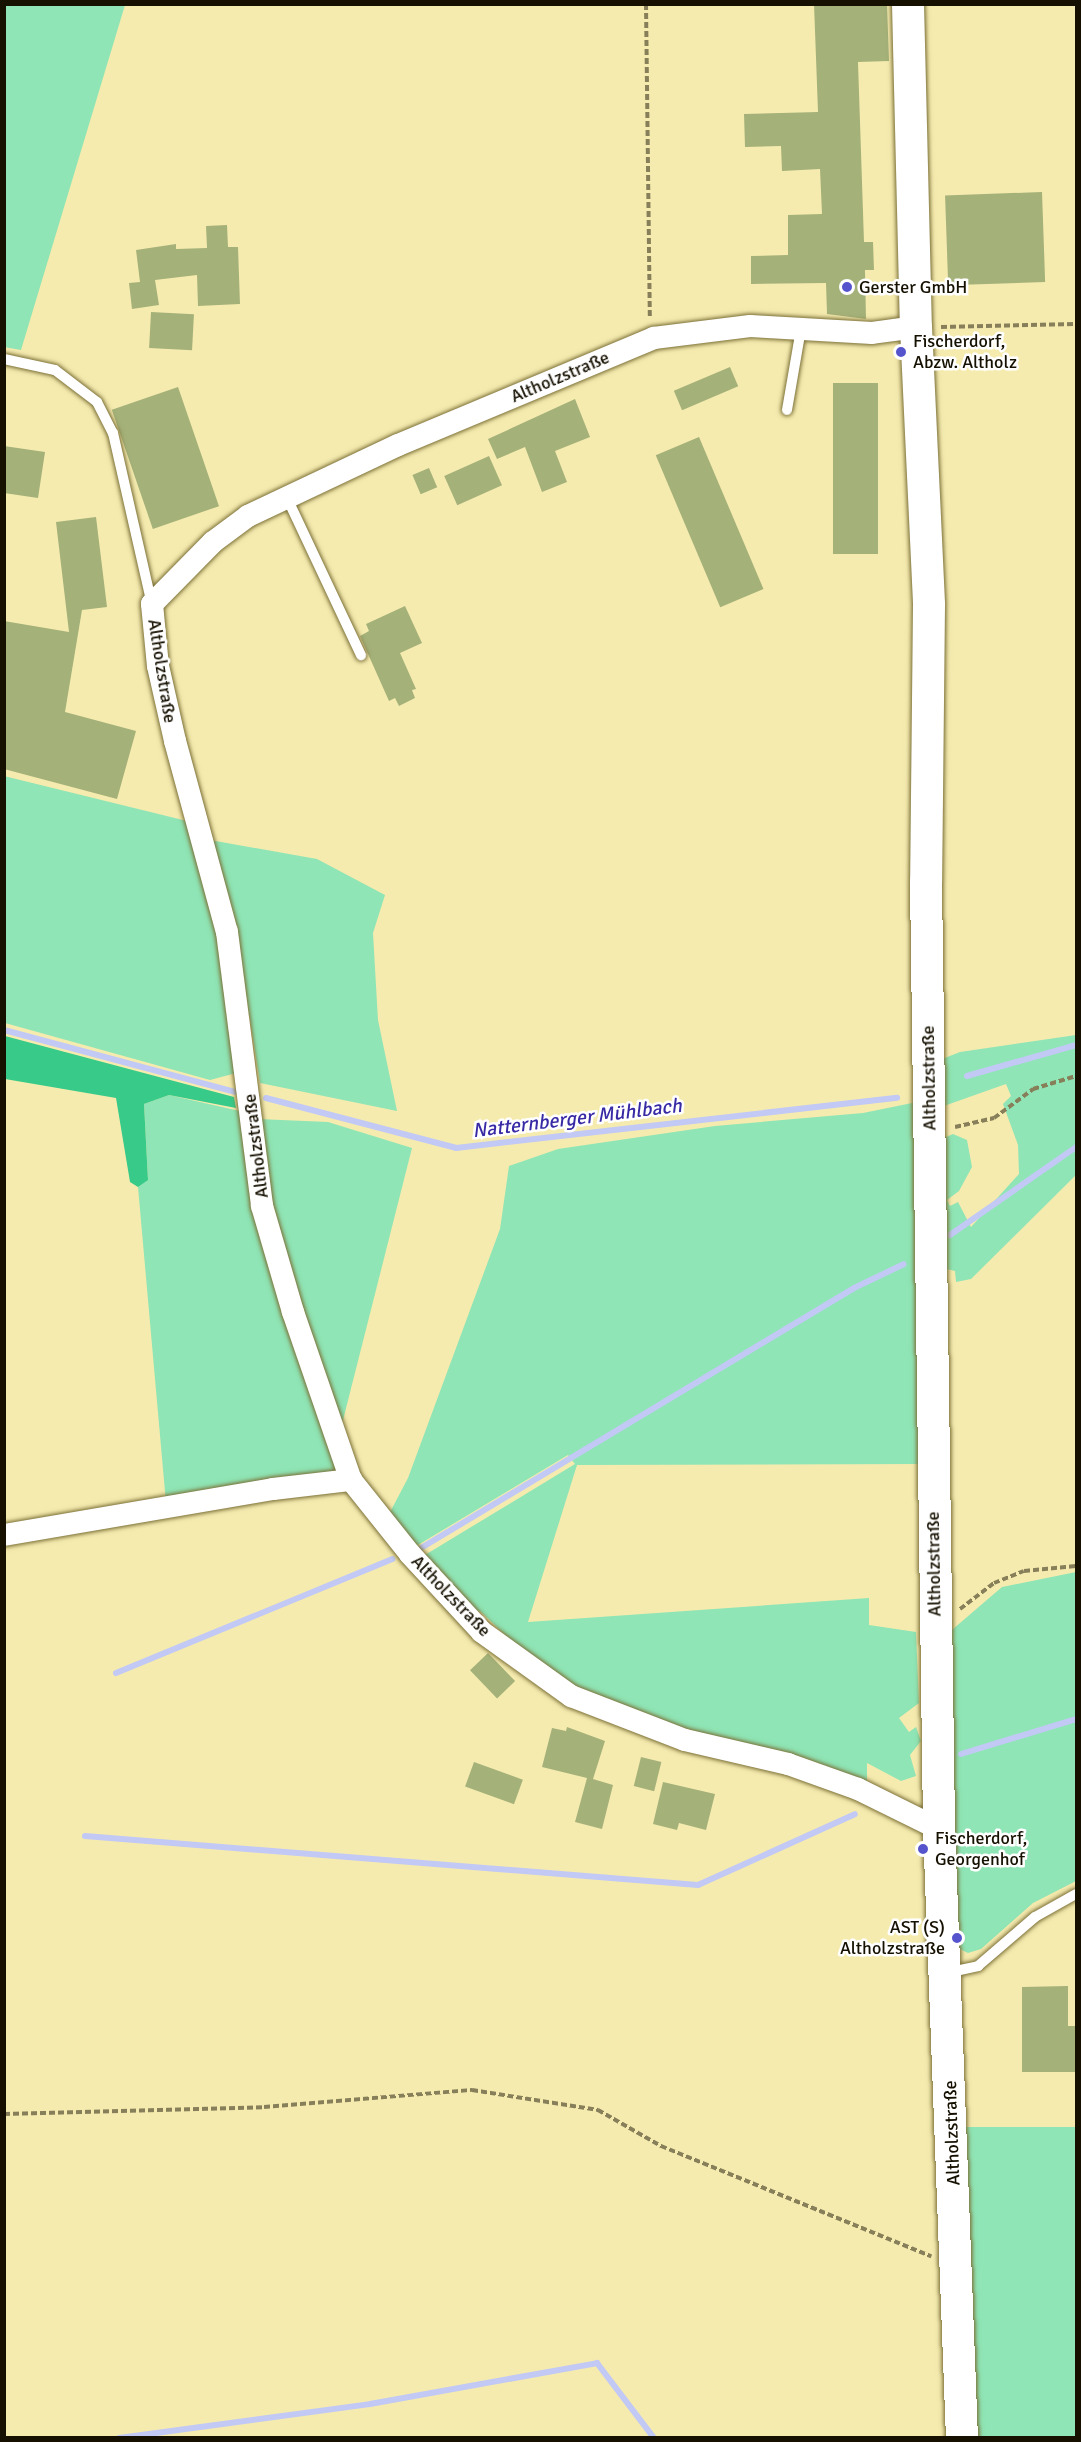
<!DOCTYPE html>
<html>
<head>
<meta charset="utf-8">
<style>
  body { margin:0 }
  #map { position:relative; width:1081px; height:2442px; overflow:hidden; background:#f6ebaf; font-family:Signika,sans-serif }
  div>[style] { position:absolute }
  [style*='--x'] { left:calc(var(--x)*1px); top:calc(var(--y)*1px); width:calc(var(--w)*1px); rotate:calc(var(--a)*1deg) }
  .green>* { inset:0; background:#8fe5b5; transform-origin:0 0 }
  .forest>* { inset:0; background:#38ca88 }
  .stream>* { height:6px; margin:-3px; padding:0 3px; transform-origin:3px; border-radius:3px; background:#c2c9f5 }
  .building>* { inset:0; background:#a4b179; transform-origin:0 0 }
  .path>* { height:4px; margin-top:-2px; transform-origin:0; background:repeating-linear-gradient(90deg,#877f59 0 6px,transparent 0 9px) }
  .roads { filter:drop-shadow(0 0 2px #7b7037) drop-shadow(0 0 2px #7b7037) }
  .lane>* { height:10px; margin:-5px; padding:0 5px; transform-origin:5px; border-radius:5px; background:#fff }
  .street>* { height:22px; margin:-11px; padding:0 11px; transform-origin:11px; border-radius:11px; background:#fff }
  .secondary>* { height:32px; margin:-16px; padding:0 16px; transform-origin:16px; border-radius:16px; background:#fff }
  .dots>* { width:16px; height:16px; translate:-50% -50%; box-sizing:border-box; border:3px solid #fff; border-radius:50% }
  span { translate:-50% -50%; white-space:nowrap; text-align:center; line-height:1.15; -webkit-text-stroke:5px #fff; paint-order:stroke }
  .poi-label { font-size:18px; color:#151000 }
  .left { translate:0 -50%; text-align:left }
  .right { translate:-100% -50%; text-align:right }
  .street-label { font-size:18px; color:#151000 }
  .water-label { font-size:20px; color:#382aa5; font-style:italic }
  .frame { position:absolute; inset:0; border:6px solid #151000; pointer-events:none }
</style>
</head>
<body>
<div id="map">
  <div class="green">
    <div style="clip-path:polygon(5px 4px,125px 5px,21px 350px,4px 347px)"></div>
    <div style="clip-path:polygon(4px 776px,191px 822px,218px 924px,240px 1072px,210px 1080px,5px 1023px)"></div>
    <div style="clip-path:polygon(210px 840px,317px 859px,385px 895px,373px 933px,378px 1020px,397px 1111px,260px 1083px,243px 975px)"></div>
    <div style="clip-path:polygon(1076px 1035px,1076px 1175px,971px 1279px,956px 1282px,955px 1271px,938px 1267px,937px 1141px,953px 1134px,967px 1140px,972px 1167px,959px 1191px,947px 1200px,950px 1206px,958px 1202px,971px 1227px,1019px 1174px,1018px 1145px,1003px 1104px,1011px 1096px,1006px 1084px,941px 1107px,937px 1061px,960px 1052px)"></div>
    <div style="clip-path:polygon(169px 1095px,244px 1112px,343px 1467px,336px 1480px,166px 1503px,138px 1187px,148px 1179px,144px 1104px)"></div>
    <div style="clip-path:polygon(917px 1102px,920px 1464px,577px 1465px,528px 1622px,869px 1598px,869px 1625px,916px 1632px,919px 1703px,899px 1718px,909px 1732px,916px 1727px,921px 1741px,910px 1755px,916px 1776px,901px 1781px,867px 1763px,867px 1781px,727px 1744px,588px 1694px,521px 1650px,481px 1612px,459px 1602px,420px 1558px,575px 1464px,568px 1455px,418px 1545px,410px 1546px,388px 1516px,408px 1478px,500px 1229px,509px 1166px,558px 1149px,715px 1126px,863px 1113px)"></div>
    <div style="clip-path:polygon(258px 1119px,328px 1122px,412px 1148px,341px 1428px,272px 1215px)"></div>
    <div style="clip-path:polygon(1076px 1572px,1076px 1881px,1033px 1903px,981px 1949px,968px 1953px,956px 1947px,946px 1635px,1002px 1587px)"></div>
    <div style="left:1076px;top:2127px;width:310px;height:113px;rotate:90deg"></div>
  </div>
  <div class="forest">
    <div style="clip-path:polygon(5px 1036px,234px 1097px,236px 1108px,169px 1095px,144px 1104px,148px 1180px,138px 1187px,130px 1182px,116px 1098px,5px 1079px)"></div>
  </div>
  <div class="stream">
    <div style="--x:4;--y:1030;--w:239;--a:15"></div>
    <div style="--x:967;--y:1076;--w:113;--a:-15.9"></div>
    <div style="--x:266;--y:1098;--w:196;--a:14.7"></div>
    <div style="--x:456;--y:1148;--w:444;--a:-6.5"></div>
    <div style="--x:950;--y:1235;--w:154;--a:-34.9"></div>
    <div style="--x:421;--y:1548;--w:505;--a:-30.98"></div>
    <div style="--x:854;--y:1288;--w:55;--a:-25.6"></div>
    <div style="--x:116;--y:1673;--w:299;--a:-22.4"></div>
    <div style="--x:961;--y:1754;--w:120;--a:-16.9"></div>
    <div style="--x:85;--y:1836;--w:615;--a:4.57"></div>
    <div style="--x:698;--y:1885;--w:172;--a:-24.3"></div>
    <div style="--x:119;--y:2438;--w:253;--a:-7.7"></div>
    <div style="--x:370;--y:2404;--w:231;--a:-10.2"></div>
    <div style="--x:597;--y:2363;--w:94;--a:52.8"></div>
  </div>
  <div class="building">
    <div style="clip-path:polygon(814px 4px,887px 4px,889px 61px,858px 62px,864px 242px,873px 242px,874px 270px,865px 270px,866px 319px,827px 314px,826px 283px,751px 284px,751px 256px,788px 255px,788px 215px,822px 214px,820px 169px,782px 171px,781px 146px,745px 147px,744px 114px,818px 112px)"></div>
    <div style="left:1042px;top:192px;width:90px;height:97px;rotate:88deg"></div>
    <div style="clip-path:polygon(227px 225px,228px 247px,238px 247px,240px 304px,198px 306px,197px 275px,155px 280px,159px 305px,132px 309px,129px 283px,140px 282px,136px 250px,176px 244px,176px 249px,207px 248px,206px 226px)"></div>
    <div style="left:151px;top:312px;width:43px;height:36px;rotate:3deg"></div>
    <div style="left:730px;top:367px;width:21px;height:61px;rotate:67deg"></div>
    <div style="left:833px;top:383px;width:45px;height:171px"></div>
    <div style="left:178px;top:387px;width:126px;height:70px;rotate:71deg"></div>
    <div style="clip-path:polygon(575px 399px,590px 437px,555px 451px,567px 482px,542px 492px,525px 447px,497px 459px,488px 439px)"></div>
    <div style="left:699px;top:437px;width:165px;height:47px;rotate:67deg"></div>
    <div style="clip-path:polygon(4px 446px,45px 452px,38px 498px,4px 493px)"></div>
    <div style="left:489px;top:456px;width:32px;height:49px;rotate:66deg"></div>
    <div style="left:429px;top:468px;width:21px;height:18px;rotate:67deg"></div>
    <div style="clip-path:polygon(96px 517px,107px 607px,82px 610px,65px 712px,136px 731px,117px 799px,4px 769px,4px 621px,69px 632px,56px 522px)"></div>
    <div style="clip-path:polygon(405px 606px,422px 643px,400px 653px,416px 689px,412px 690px,415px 698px,399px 706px,395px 698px,389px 701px,360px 636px,369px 631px,366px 624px)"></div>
    <div style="left:488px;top:1653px;width:39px;height:25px;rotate:46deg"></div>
    <div style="clip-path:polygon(567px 1727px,605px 1741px,593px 1779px,613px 1785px,602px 1829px,575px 1822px,587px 1778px,542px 1767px,552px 1728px,566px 1731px)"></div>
    <div style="left:641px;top:1757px;width:21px;height:30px;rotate:14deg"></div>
    <div style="left:474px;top:1762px;width:52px;height:26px;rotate:20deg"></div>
    <div style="clip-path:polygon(663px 1782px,715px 1794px,706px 1830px,679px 1823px,677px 1830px,653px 1824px)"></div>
    <div style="clip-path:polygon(1068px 1986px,1068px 2026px,1077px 2026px,1077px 2072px,1022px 2072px,1022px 1987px)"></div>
  </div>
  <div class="path">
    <div style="--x:646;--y:4;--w:315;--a:89.3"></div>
    <div style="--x:941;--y:327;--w:135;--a:-1.3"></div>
    <div style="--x:955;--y:1127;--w:40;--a:-13"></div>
    <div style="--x:994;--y:1118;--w:49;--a:-36.6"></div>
    <div style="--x:1033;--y:1089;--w:45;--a:-16.8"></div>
    <div style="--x:960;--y:1609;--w:43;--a:-37.4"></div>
    <div style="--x:994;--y:1583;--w:32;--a:-22"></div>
    <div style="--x:1024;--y:1571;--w:52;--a:-5.5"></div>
    <div style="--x:4;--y:2114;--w:260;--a:-1.5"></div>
    <div style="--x:264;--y:2107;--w:209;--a:-4.7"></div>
    <div style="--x:472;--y:2090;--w:128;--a:9"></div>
    <div style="--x:598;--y:2110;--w:73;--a:29.7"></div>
    <div style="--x:661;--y:2146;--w:292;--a:22.2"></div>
  </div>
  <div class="roads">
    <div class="lane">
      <div style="--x:4;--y:359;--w:52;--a:12.2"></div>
      <div style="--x:55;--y:370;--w:53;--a:37.3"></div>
      <div style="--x:97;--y:402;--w:35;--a:63"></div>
      <div style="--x:113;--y:433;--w:175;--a:77.2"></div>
      <div style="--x:787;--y:410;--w:82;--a:-80.2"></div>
      <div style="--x:287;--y:498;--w:174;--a:64.8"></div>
      <div style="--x:946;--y:1973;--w:33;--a:-12"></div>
      <div style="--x:978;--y:1966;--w:75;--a:-40.7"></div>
      <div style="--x:1035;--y:1917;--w:47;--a:-29.3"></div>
    </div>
    <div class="street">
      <div style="--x:916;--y:327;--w:44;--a:172.2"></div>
      <div style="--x:872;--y:333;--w:122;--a:-176.7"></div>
      <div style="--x:750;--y:326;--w:97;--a:172.9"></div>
      <div style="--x:654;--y:338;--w:277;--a:157.3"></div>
      <div style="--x:398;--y:445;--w:166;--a:154.7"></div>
      <div style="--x:248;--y:516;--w:44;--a:143.4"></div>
      <div style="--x:213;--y:542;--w:87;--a:134.5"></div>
      <div style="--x:152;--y:604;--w:62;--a:84.5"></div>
      <div style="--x:158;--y:666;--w:77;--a:77.2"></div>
      <div style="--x:175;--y:741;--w:198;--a:74.8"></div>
      <div style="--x:227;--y:932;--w:276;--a:82.7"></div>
      <div style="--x:262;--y:1206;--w:110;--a:73.7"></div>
      <div style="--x:293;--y:1312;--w:178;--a:71"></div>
      <div style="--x:351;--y:1480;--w:95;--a:51.4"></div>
      <div style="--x:410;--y:1554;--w:106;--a:47.3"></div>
      <div style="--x:482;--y:1632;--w:110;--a:35.7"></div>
      <div style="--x:571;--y:1696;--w:122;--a:21.1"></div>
      <div style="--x:685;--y:1740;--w:106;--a:13.1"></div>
      <div style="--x:788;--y:1764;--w:74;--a:19.7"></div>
      <div style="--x:858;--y:1789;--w:90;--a:26.3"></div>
      <div style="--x:4;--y:1535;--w:273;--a:-9.7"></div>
      <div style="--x:273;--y:1489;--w:79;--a:-6.6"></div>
    </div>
    <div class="secondary">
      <div style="--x:908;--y:4;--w:323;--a:88.6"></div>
      <div style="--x:916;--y:327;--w:278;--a:87.3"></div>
      <div style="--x:929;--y:605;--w:277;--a:90.6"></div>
      <div style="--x:926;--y:882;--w:947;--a:89.21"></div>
      <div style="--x:939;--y:1829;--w:609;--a:87.84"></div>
    </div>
  </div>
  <div class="dots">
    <div style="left:847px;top:287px;background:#5654cc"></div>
    <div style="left:901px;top:352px;background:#5654cc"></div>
    <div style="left:923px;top:1849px;background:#5654cc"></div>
    <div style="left:957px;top:1938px;background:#5654cc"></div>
  </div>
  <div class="poi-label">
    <span class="left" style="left:859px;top:287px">Gerster GmbH</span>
    <span class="left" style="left:913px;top:352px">Fischerdorf,<br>Abzw. Altholz</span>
    <span class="left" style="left:935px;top:1849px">Fischerdorf,<br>Georgenhof</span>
    <span class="right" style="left:945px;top:1938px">AST (S)<br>Altholzstraße</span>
  </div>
  <div class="street-label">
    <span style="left:560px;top:377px;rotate:-23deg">Altholzstraße</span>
    <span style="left:162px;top:671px;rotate:81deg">Altholzstraße</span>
    <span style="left:929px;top:1078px;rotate:-91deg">Altholzstraße</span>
    <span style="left:256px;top:1146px;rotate:-97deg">Altholzstraße</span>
    <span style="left:934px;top:1564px;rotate:-91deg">Altholzstraße</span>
    <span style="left:451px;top:1596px;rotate:46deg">Altholzstraße</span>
    <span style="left:952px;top:2133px;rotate:-92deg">Altholzstraße</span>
  </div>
  <div class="water-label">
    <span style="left:577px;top:1118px;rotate:-7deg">Natternberger Mühlbach</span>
  </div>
  <div class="frame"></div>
</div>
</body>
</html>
